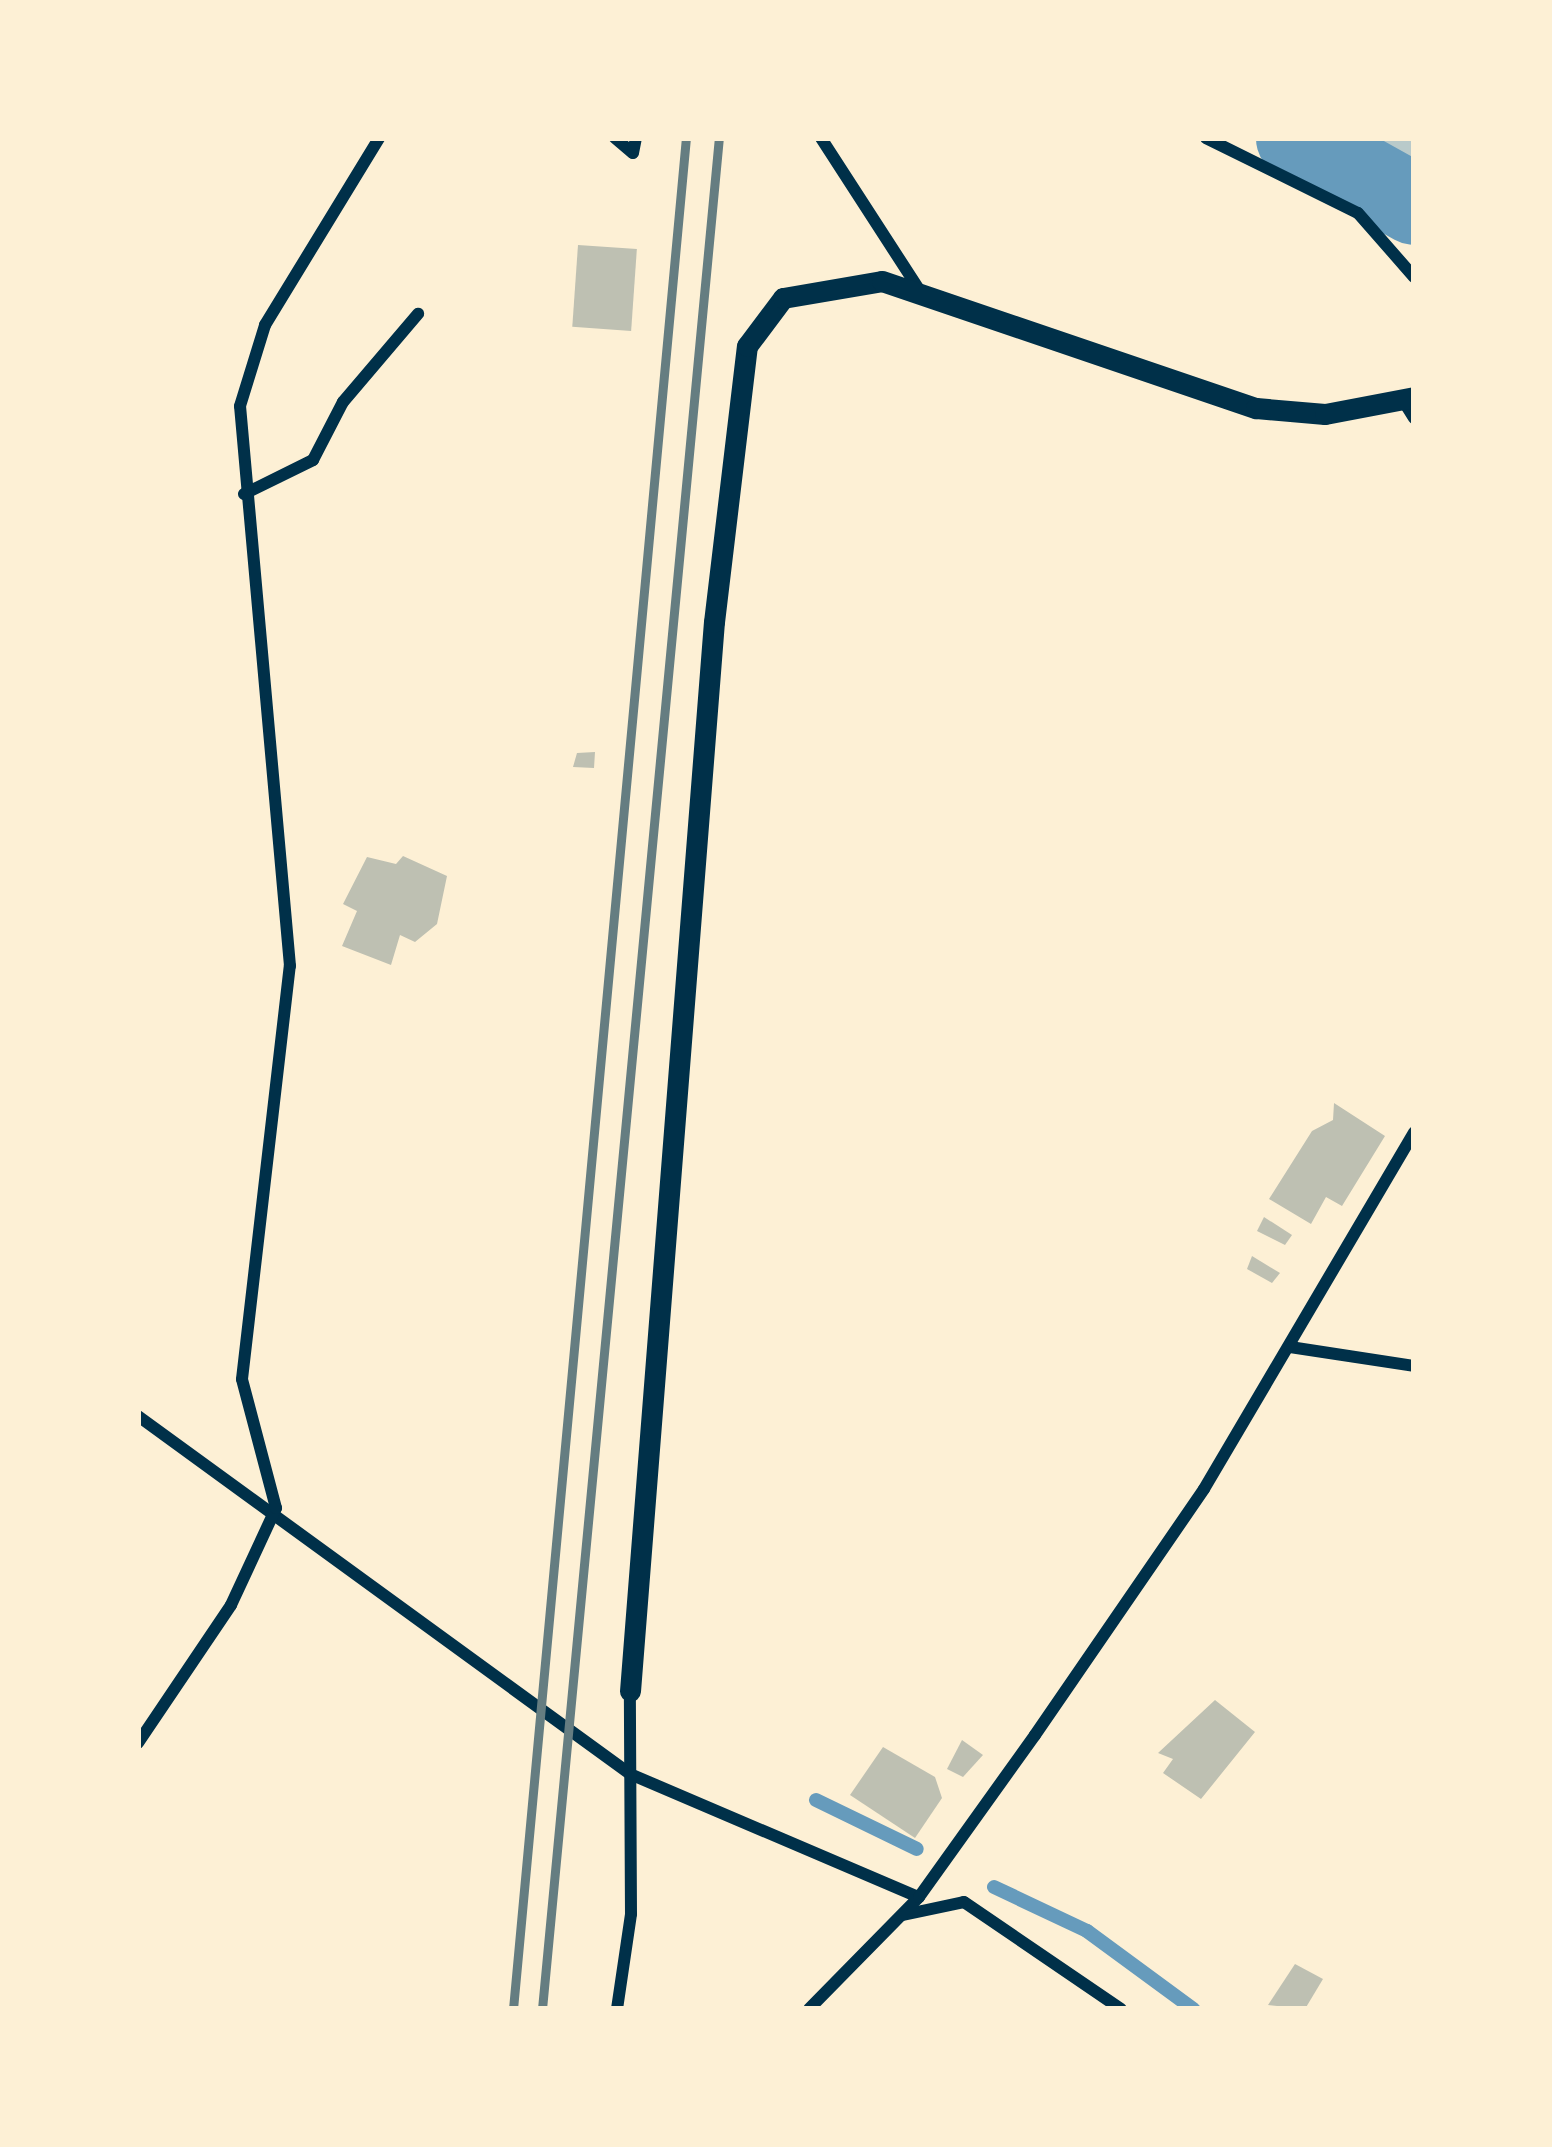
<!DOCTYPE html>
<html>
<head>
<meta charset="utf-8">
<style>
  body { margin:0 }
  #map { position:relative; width:1552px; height:2147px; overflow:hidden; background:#fdf0d5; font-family:"Exo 2",sans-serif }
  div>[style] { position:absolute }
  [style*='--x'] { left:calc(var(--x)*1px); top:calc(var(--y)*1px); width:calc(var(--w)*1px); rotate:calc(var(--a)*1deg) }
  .green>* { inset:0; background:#b9caca }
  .stream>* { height:14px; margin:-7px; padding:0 7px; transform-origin:7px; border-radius:7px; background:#669bbc }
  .river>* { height:81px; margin:-40.5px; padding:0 40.5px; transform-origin:40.5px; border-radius:40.5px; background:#669bbc }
  .building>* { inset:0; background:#bec0b2; transform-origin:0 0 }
  .minor>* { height:12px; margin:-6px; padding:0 6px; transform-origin:6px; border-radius:6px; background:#003049 }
  .tertiary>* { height:21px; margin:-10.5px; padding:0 10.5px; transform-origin:10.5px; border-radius:10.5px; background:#003049 }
  .rail>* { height:9px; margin:-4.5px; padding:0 4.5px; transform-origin:4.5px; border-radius:4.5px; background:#657d81 }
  span { translate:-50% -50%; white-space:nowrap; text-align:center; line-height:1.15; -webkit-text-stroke:10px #fdf0d5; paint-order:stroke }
  .frame { position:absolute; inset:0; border:141px solid #fdf0d5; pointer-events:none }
</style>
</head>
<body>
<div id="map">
  <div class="green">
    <div style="clip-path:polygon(1343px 138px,1414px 138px,1414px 183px)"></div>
  </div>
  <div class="stream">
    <div style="--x:816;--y:1800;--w:112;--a:25.9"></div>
    <div style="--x:994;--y:1887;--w:103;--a:25.3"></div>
    <div style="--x:1087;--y:1931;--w:132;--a:36.3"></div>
  </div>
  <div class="river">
    <div style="--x:1296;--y:138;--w:135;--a:29.2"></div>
  </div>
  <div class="building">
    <div style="left:578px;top:245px;width:59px;height:82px;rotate:4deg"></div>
    <div style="clip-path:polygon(595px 752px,594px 768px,573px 767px,577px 753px)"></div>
    <div style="clip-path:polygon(403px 856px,447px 876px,437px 924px,415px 942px,400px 935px,391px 965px,342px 946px,357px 911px,343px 904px,367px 857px,396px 864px)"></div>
    <div style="clip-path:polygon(1334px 1103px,1385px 1136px,1342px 1206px,1326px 1197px,1311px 1224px,1269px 1199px,1312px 1131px,1333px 1120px)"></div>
    <div style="clip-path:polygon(1264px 1217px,1292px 1235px,1285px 1245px,1257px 1231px)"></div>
    <div style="clip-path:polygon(1252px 1256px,1280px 1273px,1272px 1283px,1247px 1269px)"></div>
    <div style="clip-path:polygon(1215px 1700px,1255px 1732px,1201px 1799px,1163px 1773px,1173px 1759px,1158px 1753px)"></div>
    <div style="clip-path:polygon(962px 1740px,983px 1755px,963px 1777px,947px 1769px)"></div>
    <div style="clip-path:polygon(883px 1747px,935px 1777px,942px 1798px,915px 1838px,850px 1795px)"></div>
    <div style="clip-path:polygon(1295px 1964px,1323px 1979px,1305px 2009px,1268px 2005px)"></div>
  </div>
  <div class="minor">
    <div style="--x:615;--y:138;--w:23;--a:40"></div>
    <div style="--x:633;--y:153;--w:15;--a:-79"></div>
    <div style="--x:821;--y:138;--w:182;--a:57.1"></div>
    <div style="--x:1206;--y:138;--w:169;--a:26.3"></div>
    <div style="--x:1358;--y:213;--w:85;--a:48.8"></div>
    <div style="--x:1404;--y:402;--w:19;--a:58"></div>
    <div style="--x:244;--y:494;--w:77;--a:-26.2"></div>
    <div style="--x:313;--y:460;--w:65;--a:-62.7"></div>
    <div style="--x:343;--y:402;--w:116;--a:-49.6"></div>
    <div style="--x:1290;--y:1347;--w:125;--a:8.7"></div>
    <div style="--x:138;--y:1416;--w:608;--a:36.04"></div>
    <div style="--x:630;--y:1774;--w:314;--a:23.1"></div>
    <div style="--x:138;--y:1743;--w:166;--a:-56"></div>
    <div style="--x:231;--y:1605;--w:107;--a:-65.1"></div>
    <div style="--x:276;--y:1508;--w:133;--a:-104.8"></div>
    <div style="--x:242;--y:1379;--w:416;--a:-83.4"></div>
    <div style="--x:290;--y:966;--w:562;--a:-95.1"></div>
    <div style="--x:240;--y:406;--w:85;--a:-72.8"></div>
    <div style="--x:265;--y:325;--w:219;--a:-58.6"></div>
    <div style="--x:903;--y:1915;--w:62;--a:-12"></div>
    <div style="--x:964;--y:1902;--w:190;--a:34.3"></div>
    <div style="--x:617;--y:2009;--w:96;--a:-81.6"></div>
    <div style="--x:631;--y:1914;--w:223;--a:-90.3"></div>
    <div style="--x:809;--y:2009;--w:157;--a:-45.5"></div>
    <div style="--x:919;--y:1897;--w:199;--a:-54.4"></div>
    <div style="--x:1035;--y:1735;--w:298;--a:-55.5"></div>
    <div style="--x:1204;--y:1489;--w:414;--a:-59.5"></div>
  </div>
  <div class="tertiary">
    <div style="--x:630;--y:1691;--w:1072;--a:-85.51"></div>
    <div style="--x:714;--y:622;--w:278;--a:-83.2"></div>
    <div style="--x:747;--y:346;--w:60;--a:-53.1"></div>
    <div style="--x:783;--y:298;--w:100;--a:-9.7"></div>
    <div style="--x:882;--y:281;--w:395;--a:18.8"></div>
    <div style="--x:1256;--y:408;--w:69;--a:5"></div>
    <div style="--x:1325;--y:414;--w:91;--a:-10.8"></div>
  </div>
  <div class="rail">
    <div style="--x:513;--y:2009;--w:1879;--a:-84.72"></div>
    <div style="--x:542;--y:2009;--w:1879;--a:-84.6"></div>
  </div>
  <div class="frame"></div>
</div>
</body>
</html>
